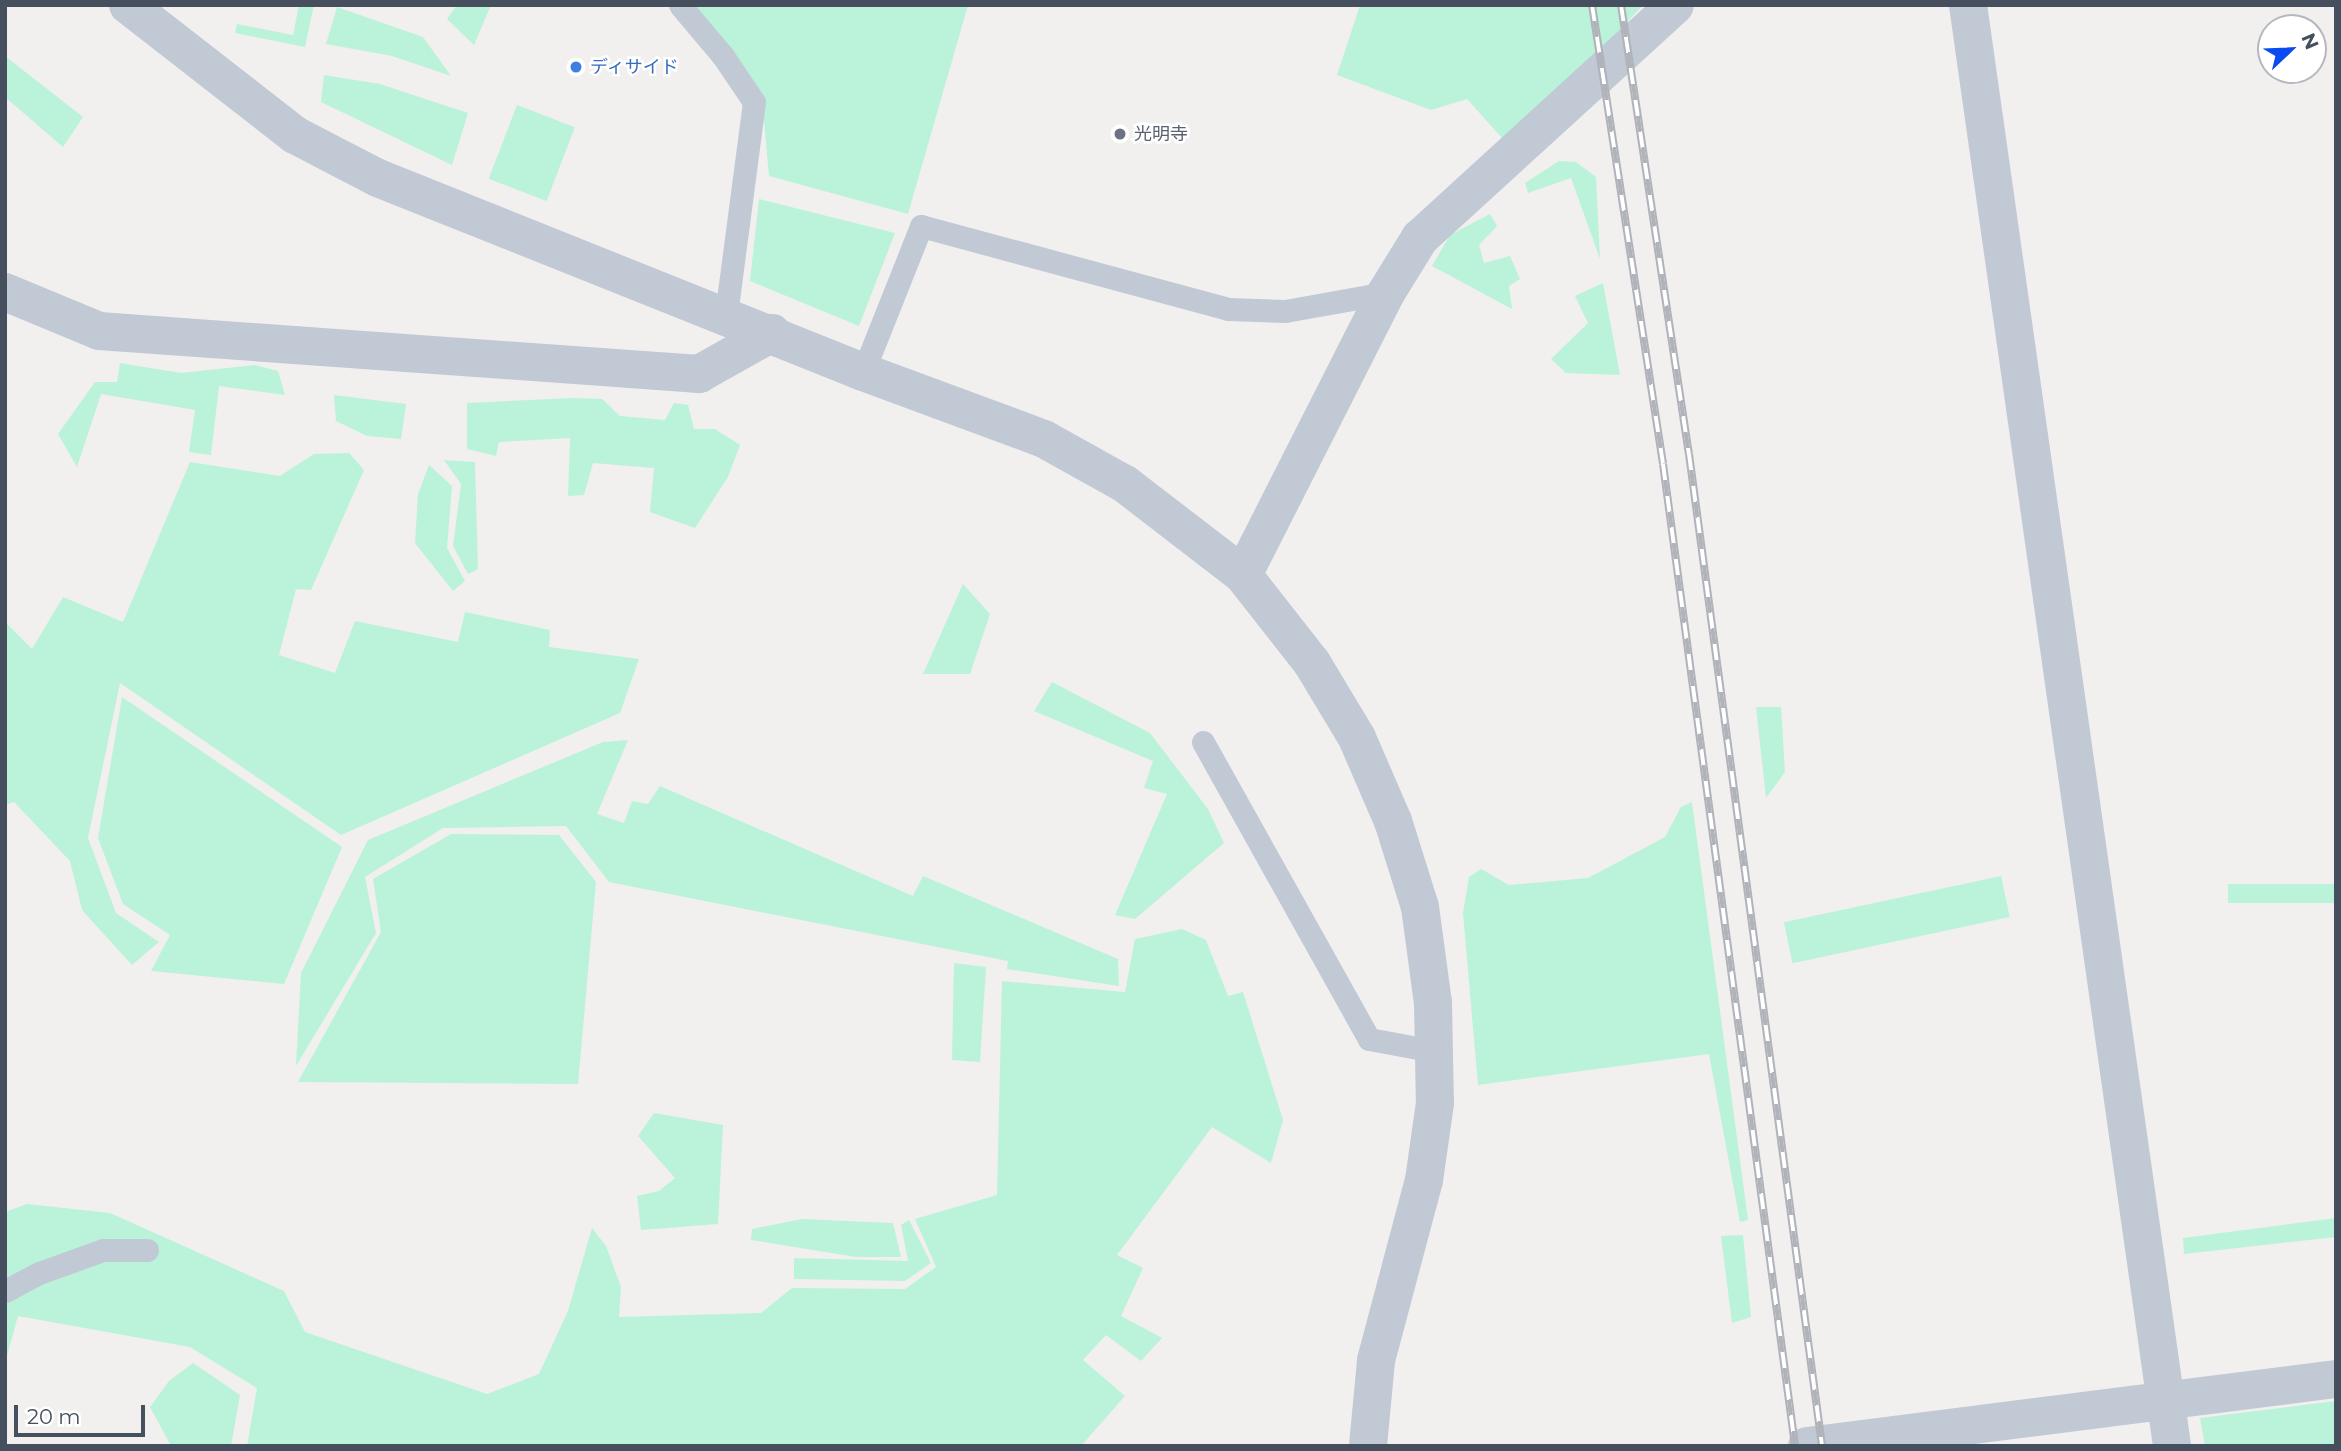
<!DOCTYPE html>
<html>
<head>
<meta charset="utf-8">
<style>
  body { margin:0 }
  #map { position:relative; width:2341px; height:1451px; overflow:hidden; background:#f2efef; font-family:Montserrat,"Noto Sans JP",sans-serif }
  div>[style] { position:absolute }
  [style*='--x'] { left:calc(var(--x)*1px); top:calc(var(--y)*1px); width:calc(var(--w)*1px); rotate:calc(var(--a)*1deg) }
  .green>* { inset:0; background:#baf3d9; transform-origin:0 0 }
  .service>* { height:23px; margin:-11.5px; padding:0 11.5px; transform-origin:11.5px; border-radius:11.5px; background:#c1c9d5 }
  .minor>* { height:38px; margin:-19px; padding:0 19px; transform-origin:19px; border-radius:19px; background:#c1c9d5 }
  .tertiary>* { height:38px; margin:-19px; padding:0 19px; transform-origin:19px; border-radius:19px; background:#c1c9d5 }
  .rail>* { height:8px; margin-top:-4px; transform-origin:0; background:repeating-linear-gradient(90deg,#fff 0 16px,#b1b3ba 0 32px); box-sizing:border-box; border-block:2px solid #b1b3ba }
  .dots>* { width:19px; height:19px; translate:-50% -50%; box-sizing:border-box; border:4px solid #fff; border-radius:50% }
  span { translate:-50% -50%; white-space:nowrap; text-align:center; line-height:1.15; -webkit-text-stroke:5px #fff; paint-order:stroke }
  .shop-label { font-size:18px; color:#366cbe }
  .left { translate:0 -50%; text-align:left }
  .worship-label { font-size:18px; color:#5b616d }
  .frame { position:absolute; inset:0; border:7px solid #454f5e; pointer-events:none }
  .north { position:absolute; left:2257px; top:14px; width:70px; height:70px; box-sizing:border-box; background:#fff; border:2px solid #b5b9bf; border-radius:50%; rotate:67deg; font-size:19px; font-weight:700; line-height:28px; text-align:center; color:#454f5e }
  .north::after { content:''; display:block; margin:auto; width:24px; height:32px; background:#0a4bf1; clip-path:polygon(50% 0,100% 100%,50% 72%,0 100%) }
  .scale { position:absolute; left:14px; top:1405px; width:131px; height:32px; box-sizing:border-box; border:4px solid #454f5e; border-top:0; padding-left:9px; font-size:21px; line-height:24px; white-space:nowrap; color:#454f5e; -webkit-text-stroke:5px #fff; paint-order:stroke }
</style>
</head>
<body>
<div id="map">
  <div class="green">
    <div style="clip-path:polygon(299px 5px,314px 5px,305px 47px,235px 33px,237px 24px,293px 35px)"></div>
    <div style="clip-path:polygon(457px 5px,491px 5px,474px 45px,447px 19px)"></div>
    <div style="clip-path:polygon(686px 5px,968px 5px,908px 214px,769px 176px,762px 98px)"></div>
    <div style="clip-path:polygon(1360px 5px,1643px 5px,1586px 66px,1502px 138px,1467px 99px,1431px 110px,1337px 75px)"></div>
    <div style="clip-path:polygon(337px 7px,423px 37px,451px 76px,392px 56px,326px 44px)"></div>
    <div style="clip-path:polygon(5px 56px,83px 117px,63px 147px,5px 97px)"></div>
    <div style="clip-path:polygon(324px 75px,380px 84px,468px 113px,452px 165px,321px 102px)"></div>
    <div style="left:517px;top:105px;width:62px;height:79px;rotate:21deg"></div>
    <div style="clip-path:polygon(1559px 161px,1576px 162px,1596px 177px,1600px 259px,1571px 178px,1528px 193px,1525px 183px)"></div>
    <div style="clip-path:polygon(759px 199px,895px 233px,859px 326px,750px 281px)"></div>
    <div style="clip-path:polygon(1490px 214px,1497px 226px,1479px 245px,1484px 263px,1510px 256px,1520px 279px,1509px 286px,1512px 309px,1432px 266px,1450px 235px)"></div>
    <div style="clip-path:polygon(1603px 283px,1620px 375px,1566px 373px,1551px 359px,1588px 323px,1575px 296px)"></div>
    <div style="clip-path:polygon(120px 363px,181px 373px,255px 365px,278px 371px,285px 395px,219px 386px,211px 455px,189px 452px,195px 410px,101px 394px,77px 467px,58px 434px,95px 382px,117px 382px)"></div>
    <div style="clip-path:polygon(334px 395px,406px 404px,401px 439px,367px 436px,336px 421px)"></div>
    <div style="clip-path:polygon(573px 398px,602px 399px,620px 416px,665px 420px,674px 403px,688px 405px,694px 429px,715px 429px,740px 445px,728px 477px,695px 528px,650px 512px,654px 468px,593px 463px,584px 495px,568px 496px,570px 438px,499px 442px,496px 456px,467px 449px,467px 403px)"></div>
    <div style="clip-path:polygon(349px 453px,364px 470px,311px 590px,296px 589px,279px 655px,335px 673px,355px 621px,458px 642px,465px 612px,550px 630px,549px 647px,639px 659px,620px 713px,341px 835px,120px 683px,88px 838px,116px 913px,159px 942px,132px 965px,82px 910px,70px 861px,14px 802px,5px 805px,5px 622px,32px 649px,63px 597px,123px 622px,190px 462px,280px 476px,314px 454px)"></div>
    <div style="clip-path:polygon(444px 460px,475px 462px,478px 569px,468px 574px,453px 546px,461px 484px)"></div>
    <div style="clip-path:polygon(429px 465px,452px 486px,447px 548px,465px 581px,453px 591px,415px 543px,418px 494px)"></div>
    <div style="clip-path:polygon(963px 584px,990px 614px,970px 674px,923px 674px)"></div>
    <div style="clip-path:polygon(1052px 682px,1150px 733px,1208px 809px,1224px 843px,1135px 919px,1115px 915px,1167px 794px,1144px 788px,1153px 761px,1034px 711px)"></div>
    <div style="clip-path:polygon(122px 697px,342px 847px,284px 984px,151px 971px,170px 935px,123px 904px,98px 838px)"></div>
    <div style="clip-path:polygon(1756px 707px,1781px 707px,1785px 772px,1766px 798px)"></div>
    <div style="clip-path:polygon(628px 740px,597px 814px,624px 823px,632px 801px,648px 804px,660px 786px,913px 896px,923px 876px,1118px 959px,1119px 986px,1007px 969px,1008px 961px,609px 882px,566px 826px,443px 828px,365px 877px,376px 933px,296px 1066px,301px 973px,368px 840px,603px 742px)"></div>
    <div style="clip-path:polygon(1692px 802px,1748px 1220px,1740px 1222px,1709px 1054px,1478px 1085px,1463px 913px,1469px 877px,1481px 869px,1509px 885px,1588px 878px,1665px 837px,1681px 807px)"></div>
    <div style="clip-path:polygon(451px 834px,559px 835px,596px 882px,578px 1084px,298px 1082px,381px 932px,373px 879px)"></div>
    <div style="left:2001px;top:876px;width:42px;height:222px;rotate:78deg"></div>
    <div style="left:2336px;top:884px;width:19px;height:108px;rotate:90deg"></div>
    <div style="clip-path:polygon(1182px 929px,1206px 940px,1228px 996px,1243px 992px,1283px 1120px,1271px 1163px,1212px 1127px,1117px 1255px,1143px 1268px,1121px 1316px,1162px 1338px,1141px 1361px,1106px 1335px,1083px 1360px,1125px 1396px,1081px 1446px,247px 1446px,257px 1388px,190px 1347px,18px 1316px,5px 1363px,5px 1212px,27px 1204px,110px 1213px,284px 1291px,305px 1332px,487px 1394px,539px 1374px,568px 1311px,592px 1228px,606px 1246px,621px 1287px,619px 1317px,761px 1313px,792px 1288px,905px 1289px,936px 1267px,915px 1219px,997px 1195px,1002px 981px,1125px 992px,1135px 939px)"></div>
    <div style="clip-path:polygon(954px 963px,986px 967px,980px 1062px,952px 1060px)"></div>
    <div style="clip-path:polygon(654px 1113px,723px 1125px,718px 1224px,641px 1230px,637px 1196px,659px 1191px,675px 1178px,638px 1136px)"></div>
    <div style="clip-path:polygon(2336px 1218px,2336px 1237px,2184px 1254px,2183px 1238px)"></div>
    <div style="clip-path:polygon(802px 1219px,893px 1223px,901px 1257px,856px 1257px,751px 1240px,752px 1229px)"></div>
    <div style="clip-path:polygon(909px 1220px,931px 1263px,905px 1281px,794px 1279px,794px 1258px,908px 1261px,901px 1225px)"></div>
    <div style="clip-path:polygon(1743px 1235px,1751px 1317px,1732px 1323px,1721px 1236px)"></div>
    <div style="clip-path:polygon(193px 1363px,240px 1395px,231px 1446px,171px 1446px,150px 1407px,169px 1381px)"></div>
    <div style="clip-path:polygon(2336px 1401px,2336px 1446px,2205px 1446px,2200px 1418px)"></div>
  </div>
  <div class="service">
    <div style="--x:680;--y:5;--w:67;--a:49.9"></div>
    <div style="--x:723;--y:56;--w:55;--a:56"></div>
    <div style="--x:754;--y:102;--w:215;--a:97.5"></div>
    <div style="--x:863;--y:372;--w:157;--a:-68.3"></div>
    <div style="--x:921;--y:226;--w:318;--a:15.1"></div>
    <div style="--x:1228;--y:309;--w:57;--a:2"></div>
    <div style="--x:1285;--y:311;--w:103;--a:-10.1"></div>
    <div style="--x:1203;--y:742;--w:340;--a:60.8"></div>
    <div style="--x:1369;--y:1039;--w:66;--a:10.5"></div>
    <div style="--x:5;--y:1291;--w:38;--a:-28"></div>
    <div style="--x:39;--y:1273;--w:68;--a:-19.8"></div>
    <div style="--x:103;--y:1250;--w:44;--a:0"></div>
  </div>
  <div class="minor">
    <div style="--x:5;--y:292;--w:102;--a:22.5"></div>
    <div style="--x:99;--y:331;--w:602;--a:4.1"></div>
    <div style="--x:699;--y:374;--w:84;--a:-29.3"></div>
    <div style="--x:1243;--y:575;--w:316;--a:-63.1"></div>
    <div style="--x:1386;--y:293;--w:65;--a:-58.3"></div>
    <div style="--x:1420;--y:238;--w:345;--a:-42.4"></div>
    <div style="--x:1807;--y:1446;--w:533;--a:-7.22"></div>
  </div>
  <div class="tertiary">
    <div style="--x:128;--y:5;--w:212;--a:37.9"></div>
    <div style="--x:295;--y:135;--w:93;--a:27.4"></div>
    <div style="--x:378;--y:178;--w:522;--a:21.8"></div>
    <div style="--x:863;--y:372;--w:193;--a:20.3"></div>
    <div style="--x:1044;--y:439;--w:93;--a:29.1"></div>
    <div style="--x:1125;--y:484;--w:149;--a:37.6"></div>
    <div style="--x:1243;--y:575;--w:112;--a:51.9"></div>
    <div style="--x:1312;--y:663;--w:87;--a:59"></div>
    <div style="--x:1357;--y:738;--w:90;--a:66.6"></div>
    <div style="--x:1393;--y:821;--w:90;--a:72.6"></div>
    <div style="--x:1420;--y:907;--w:97;--a:82.3"></div>
    <div style="--x:1433;--y:1003;--w:100;--a:88.9"></div>
    <div style="--x:1435;--y:1103;--w:78;--a:98.1"></div>
    <div style="--x:1424;--y:1180;--w:187;--a:104.9"></div>
    <div style="--x:1376;--y:1361;--w:85;--a:95.4"></div>
    <div style="--x:1968;--y:5;--w:1455;--a:81.94"></div>
  </div>
  <div class="rail">
    <div style="--x:1592;--y:5;--w:464;--a:81.2"></div>
    <div style="--x:1663;--y:464;--w:991;--a:82.34"></div>
    <div style="--x:1621;--y:5;--w:454;--a:81.4"></div>
    <div style="--x:1689;--y:454;--w:1001;--a:82.36"></div>
  </div>
  <div class="dots">
    <div style="left:576px;top:67px;background:#3f7fe0"></div>
    <div style="left:1120px;top:134px;background:#6b7280"></div>
  </div>
  <div class="shop-label">
    <span class="left" style="left:590px;top:67px">ディサイド</span>
  </div>
  <div class="worship-label">
    <span class="left" style="left:1134px;top:134px">光明寺</span>
  </div>
  <div class="frame"></div>
  <div class="north">N</div>
  <div class="scale">20 m</div>
</div>
</body>
</html>
